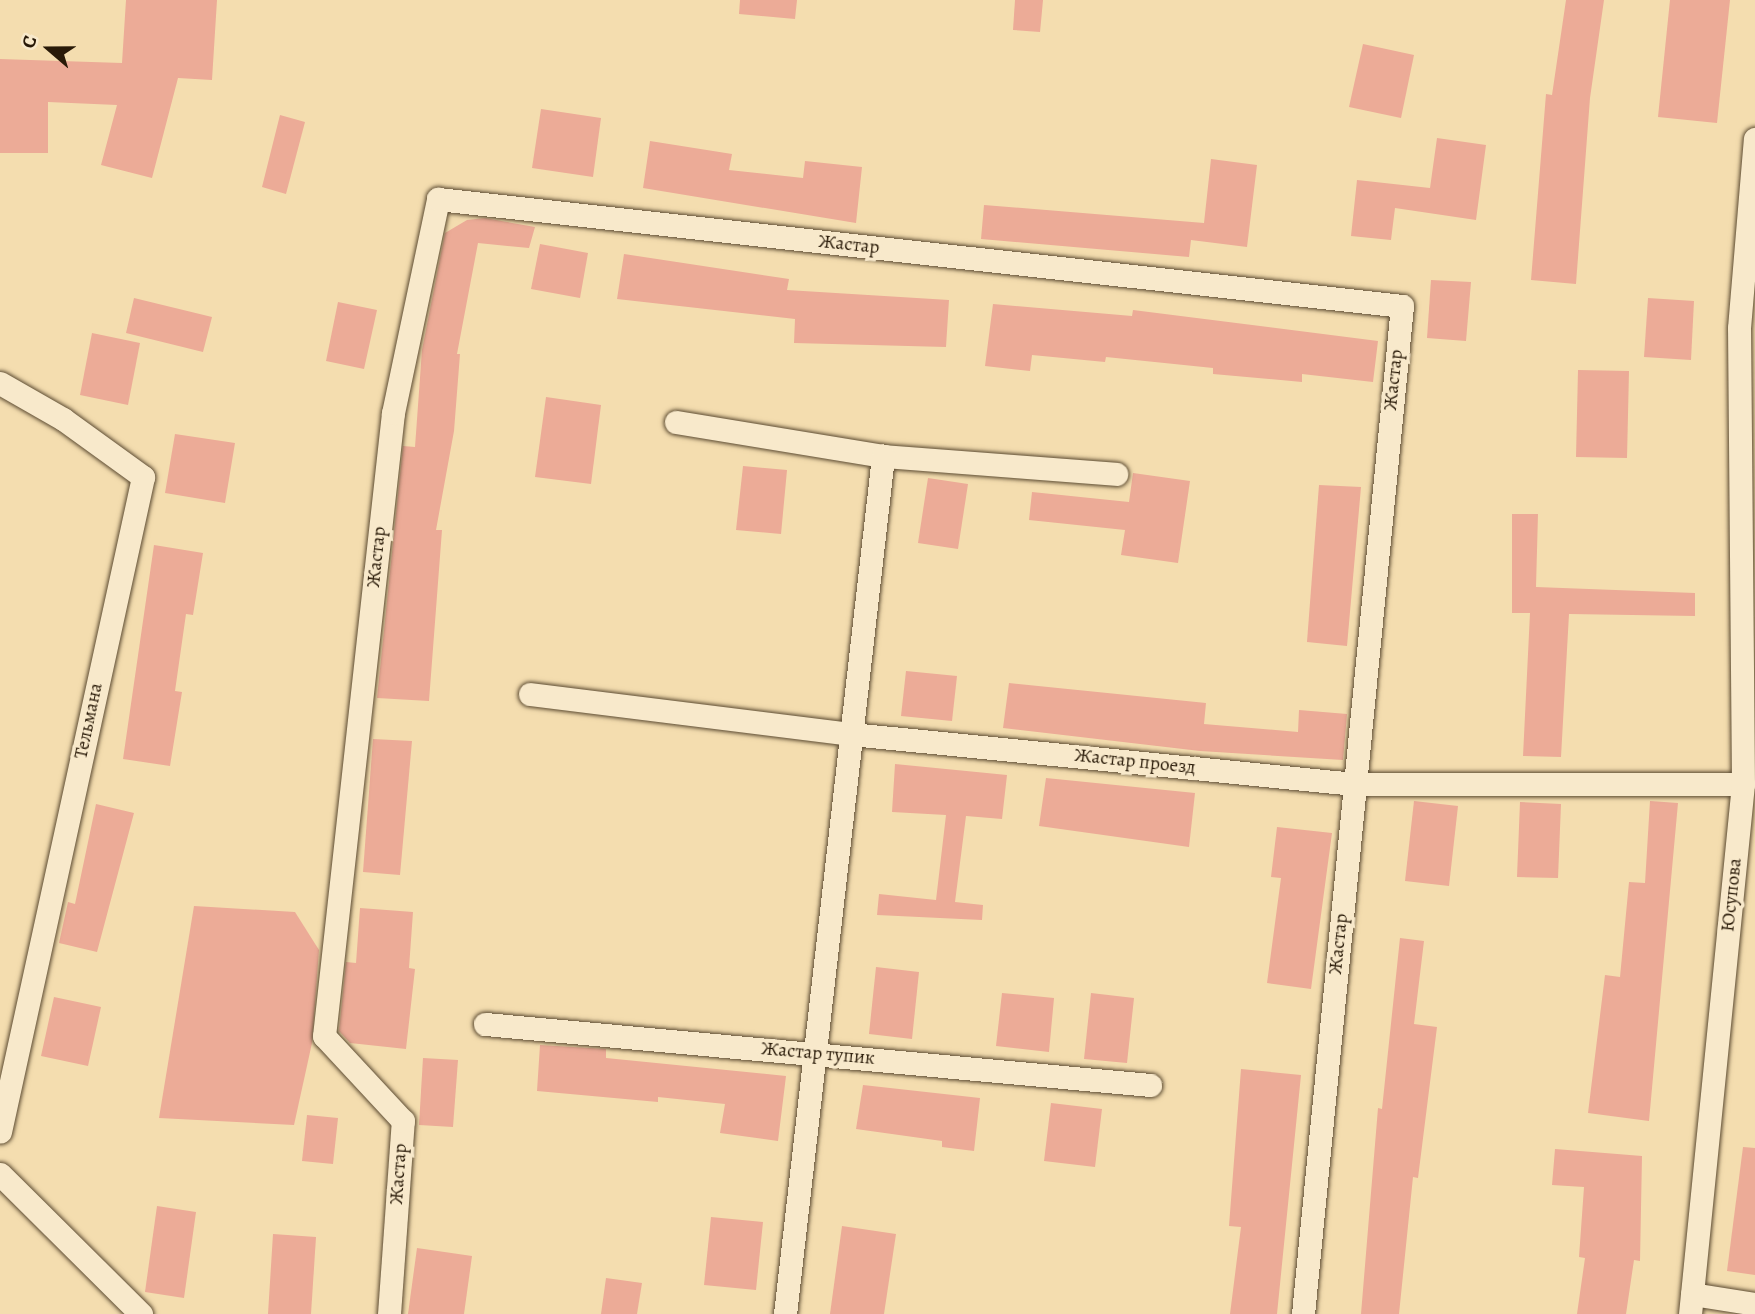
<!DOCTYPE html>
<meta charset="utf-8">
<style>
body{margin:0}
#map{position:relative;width:1755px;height:1314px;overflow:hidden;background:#f4ddaf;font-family:Alegreya,serif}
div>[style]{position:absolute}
.building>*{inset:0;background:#ecab97}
.roads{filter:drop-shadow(0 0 2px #5c4b32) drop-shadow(0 0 2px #5c4b32)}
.minor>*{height:23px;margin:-11.5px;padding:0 11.5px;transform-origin:11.5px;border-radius:11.5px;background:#f8e9cb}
span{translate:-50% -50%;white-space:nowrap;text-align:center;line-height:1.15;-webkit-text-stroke:7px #f8e9cb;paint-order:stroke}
.street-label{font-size:19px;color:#291a08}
.north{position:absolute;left:14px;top:14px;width:70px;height:70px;-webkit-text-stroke:5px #f8e9cb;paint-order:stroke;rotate:290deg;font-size:19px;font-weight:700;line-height:28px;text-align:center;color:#291a08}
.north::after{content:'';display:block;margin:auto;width:24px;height:32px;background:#291a08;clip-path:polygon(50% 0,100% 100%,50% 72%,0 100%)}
</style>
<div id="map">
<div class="building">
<div style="clip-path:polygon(126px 0,217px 0,212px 80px,178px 78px,152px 178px,101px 165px,117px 105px,48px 102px,48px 153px,0 153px,0 59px,122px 63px)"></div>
<div style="clip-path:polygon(740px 0,797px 0,795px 19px,739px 14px)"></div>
<div style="clip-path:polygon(1015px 0,1043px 0,1040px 32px,1013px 30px)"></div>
<div style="clip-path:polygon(1566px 0,1604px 0,1590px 98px,1576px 284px,1531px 280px,1546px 94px,1552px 95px)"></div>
<div style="clip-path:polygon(1670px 0,1730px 0,1717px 123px,1658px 117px)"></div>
<div style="clip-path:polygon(1363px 44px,1414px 55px,1401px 118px,1349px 107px)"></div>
<div style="clip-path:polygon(541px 109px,601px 118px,593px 177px,532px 168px)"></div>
<div style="clip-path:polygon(280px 115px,305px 122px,286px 194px,262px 187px)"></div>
<div style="clip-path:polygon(1437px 138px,1486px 145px,1476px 220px,1395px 208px,1391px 240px,1351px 236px,1357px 180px,1430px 188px)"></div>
<div style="clip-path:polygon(650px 141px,732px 154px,729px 170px,803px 178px,805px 161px,862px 167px,856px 223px,643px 188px)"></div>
<div style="clip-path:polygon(1211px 159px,1257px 165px,1247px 247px,1191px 240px,1189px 257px,981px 239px,984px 205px,1204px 223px)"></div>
<div style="clip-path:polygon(485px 218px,535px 227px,529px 248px,478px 243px,457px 354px,460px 354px,454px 431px,436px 530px,442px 530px,429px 701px,377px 698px,403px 446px,415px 447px,422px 350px,445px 233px,467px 220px)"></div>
<div style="clip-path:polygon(540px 244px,588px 253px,580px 298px,531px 289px)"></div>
<div style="clip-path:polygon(624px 254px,789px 279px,787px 290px,949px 300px,946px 347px,794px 343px,795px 319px,617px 299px)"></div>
<div style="clip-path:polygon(1431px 280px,1471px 282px,1466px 341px,1427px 338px)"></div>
<div style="clip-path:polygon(134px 298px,212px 317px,203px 352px,126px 333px)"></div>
<div style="clip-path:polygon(1648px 298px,1694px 301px,1691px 360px,1644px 357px)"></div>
<div style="clip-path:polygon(338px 302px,377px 310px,364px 369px,326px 361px)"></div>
<div style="clip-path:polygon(993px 304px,1132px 316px,1133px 310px,1378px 341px,1373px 382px,1302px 374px,1302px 382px,1213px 374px,1213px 368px,1106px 357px,1105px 362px,1032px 355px,1030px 371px,985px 366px)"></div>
<div style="clip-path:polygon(92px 333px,140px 343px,128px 405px,80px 395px)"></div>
<div style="clip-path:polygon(1578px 370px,1629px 371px,1627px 458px,1576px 457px)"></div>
<div style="clip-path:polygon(546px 397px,601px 405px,591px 484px,535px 477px)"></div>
<div style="clip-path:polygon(175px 434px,235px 443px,225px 503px,165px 493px)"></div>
<div style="clip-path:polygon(743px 466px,787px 470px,781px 534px,736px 530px)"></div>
<div style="clip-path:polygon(1133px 473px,1190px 481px,1178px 563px,1121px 555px,1125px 530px,1029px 520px,1032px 492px,1129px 502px)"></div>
<div style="clip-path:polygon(928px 478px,968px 484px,958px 549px,918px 543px)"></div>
<div style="clip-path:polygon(1319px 485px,1361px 487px,1347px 646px,1307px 642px)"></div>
<div style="clip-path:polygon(1512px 514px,1538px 514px,1536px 587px,1695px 593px,1695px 616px,1569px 614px,1561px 757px,1523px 756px,1530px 613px,1512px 613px)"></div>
<div style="clip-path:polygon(154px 545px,203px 553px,193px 615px,186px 614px,175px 691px,182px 692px,170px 766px,123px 759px)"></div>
<div style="clip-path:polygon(906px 671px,957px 676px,952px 721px,901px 716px)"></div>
<div style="clip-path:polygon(1009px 683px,1206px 703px,1204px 724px,1298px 732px,1299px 710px,1347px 714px,1343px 760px,1200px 751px,1003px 728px)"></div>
<div style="clip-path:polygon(373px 739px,412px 741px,400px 875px,363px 872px)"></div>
<div style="clip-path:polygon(895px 764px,1007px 775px,1002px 819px,966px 816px,955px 902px,983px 905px,982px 920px,877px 915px,879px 894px,936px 900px,946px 815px,892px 812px)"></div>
<div style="clip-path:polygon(1046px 778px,1195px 793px,1189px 847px,1039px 826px)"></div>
<div style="clip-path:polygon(1414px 801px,1458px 806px,1449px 886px,1405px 881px)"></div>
<div style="clip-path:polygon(1650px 801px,1678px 803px,1649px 1121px,1588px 1113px,1605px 975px,1620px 977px,1629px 882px,1645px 883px)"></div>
<div style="clip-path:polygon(1520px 802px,1561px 804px,1558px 878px,1517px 877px)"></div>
<div style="clip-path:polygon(96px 804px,134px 813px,97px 952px,59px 943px,68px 902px,75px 904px)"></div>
<div style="clip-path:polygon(1277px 827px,1332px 833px,1311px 989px,1267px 983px,1281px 878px,1271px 877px)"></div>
<div style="clip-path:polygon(194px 906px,295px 912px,319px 950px,312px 1043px,294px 1125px,159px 1118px)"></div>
<div style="clip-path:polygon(360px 908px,413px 912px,409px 968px,415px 969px,406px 1049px,350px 1043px,339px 1031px,346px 962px,356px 963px)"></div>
<div style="clip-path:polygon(1400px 938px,1424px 941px,1414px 1024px,1437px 1027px,1418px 1178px,1413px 1177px,1399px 1314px,1361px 1314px,1378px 1108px,1382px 1109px)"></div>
<div style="clip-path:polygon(876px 967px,919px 972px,912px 1039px,869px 1034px)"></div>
<div style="clip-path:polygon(1002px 993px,1054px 998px,1049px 1052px,996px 1046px)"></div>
<div style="clip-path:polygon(1091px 993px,1134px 998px,1127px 1063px,1084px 1059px)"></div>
<div style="clip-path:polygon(54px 997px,101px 1007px,88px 1066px,41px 1056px)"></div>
<div style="clip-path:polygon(540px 1045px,606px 1049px,606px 1058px,786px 1076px,778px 1141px,720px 1133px,725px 1104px,658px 1097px,658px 1102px,537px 1091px)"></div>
<div style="clip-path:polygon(423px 1058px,458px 1060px,453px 1127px,419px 1125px)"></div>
<div style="clip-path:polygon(1241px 1069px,1301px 1075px,1277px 1314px,1230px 1314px,1241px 1227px,1229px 1226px)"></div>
<div style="clip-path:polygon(863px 1085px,980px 1098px,974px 1151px,942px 1147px,942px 1141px,856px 1129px)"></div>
<div style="clip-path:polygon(1051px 1103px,1102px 1109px,1095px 1167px,1044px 1161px)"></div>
<div style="clip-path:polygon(307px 1115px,338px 1118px,333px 1164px,302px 1161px)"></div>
<div style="clip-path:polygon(1743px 1147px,1755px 1148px,1755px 1275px,1727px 1271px)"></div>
<div style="clip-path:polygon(1555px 1149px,1642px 1156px,1640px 1261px,1634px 1260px,1626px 1314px,1577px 1314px,1585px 1258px,1579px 1257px,1584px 1187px,1552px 1185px)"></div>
<div style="clip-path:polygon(157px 1206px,196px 1212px,184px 1298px,145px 1292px)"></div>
<div style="clip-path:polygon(711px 1217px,763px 1222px,756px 1290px,704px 1285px)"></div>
<div style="clip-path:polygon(842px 1226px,896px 1234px,884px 1314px,830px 1314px)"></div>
<div style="clip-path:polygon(273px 1234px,316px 1237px,311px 1314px,268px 1314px)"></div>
<div style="clip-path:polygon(417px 1248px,472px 1256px,464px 1314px,408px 1314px)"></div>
<div style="clip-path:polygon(606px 1278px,642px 1283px,637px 1314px,601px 1314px)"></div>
</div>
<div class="roads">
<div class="minor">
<div style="left:0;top:383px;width:73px;rotate:29.7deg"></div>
<div style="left:63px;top:419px;width:99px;rotate:35.9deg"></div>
<div style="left:143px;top:477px;width:670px;rotate:102.32deg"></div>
<div style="left:676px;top:422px;width:210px;rotate:9.3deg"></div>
<div style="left:883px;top:456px;width:234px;rotate:4.4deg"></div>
<div style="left:530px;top:694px;width:323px;rotate:7.1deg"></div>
<div style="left:851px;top:734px;width:506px;rotate:5.67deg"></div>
<div style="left:1355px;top:784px;width:388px"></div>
<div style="left:485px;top:1024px;width:668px;rotate:5.24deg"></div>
<div style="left:0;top:1174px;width:199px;rotate:44.8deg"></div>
<div style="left:1692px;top:1294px;width:64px;rotate:9deg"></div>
<div style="left:389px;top:1314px;width:194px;rotate:-85.9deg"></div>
<div style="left:403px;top:1121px;width:116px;rotate:-132.9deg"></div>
<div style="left:324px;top:1036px;width:627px;rotate:-83.68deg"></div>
<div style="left:393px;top:413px;width:219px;rotate:-78.1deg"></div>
<div style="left:438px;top:199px;width:970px;rotate:6.33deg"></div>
<div style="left:1402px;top:306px;width:1013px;rotate:95.61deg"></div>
<div style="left:785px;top:1314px;width:864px;rotate:-83.48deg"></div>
<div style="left:1690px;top:1314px;width:533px;rotate:-84.29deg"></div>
<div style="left:1743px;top:784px;width:456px;rotate:-90.5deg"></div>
<div style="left:1739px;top:328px;width:190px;rotate:-85.2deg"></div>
</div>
</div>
<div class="street-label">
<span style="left:849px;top:245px;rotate:6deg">Жастар</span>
<span style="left:1394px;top:380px;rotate:-84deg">Жастар</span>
<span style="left:377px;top:557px;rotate:-84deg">Жастар</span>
<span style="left:89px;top:721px;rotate:-78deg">Тельмана</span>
<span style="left:1135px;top:762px;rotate:6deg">Жастар проезд</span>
<span style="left:1732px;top:895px;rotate:-84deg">Юсупова</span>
<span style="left:1339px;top:944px;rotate:-84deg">Жастар</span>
<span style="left:818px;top:1054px;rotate:5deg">Жастар тупик</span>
<span style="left:399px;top:1174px;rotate:-86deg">Жастар</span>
</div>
<div class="north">С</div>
</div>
